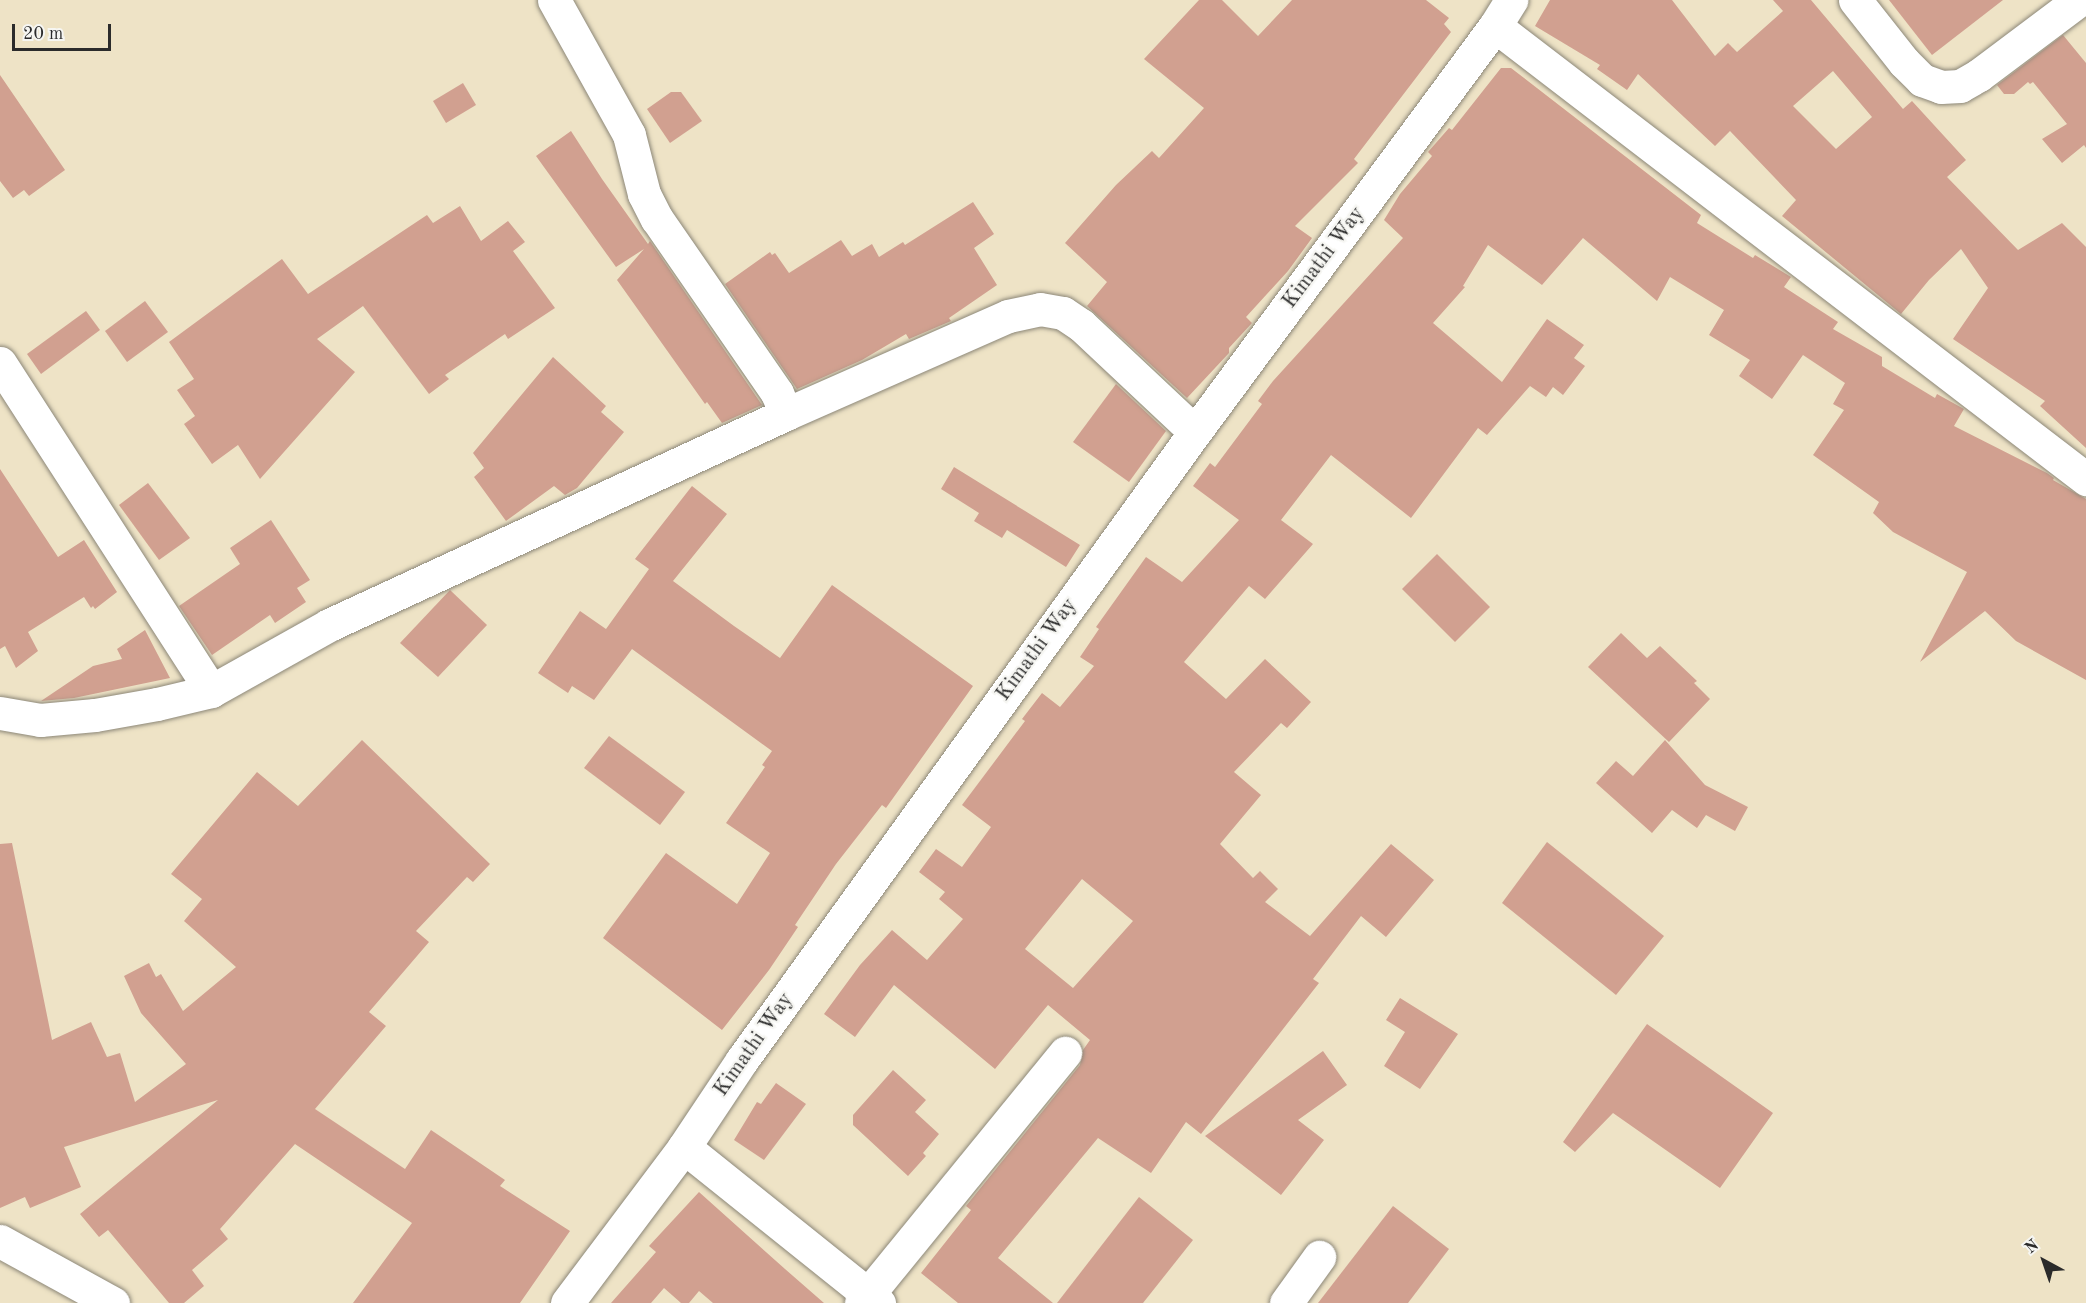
<!DOCTYPE html>
<style>
body{margin:0}
#map{position:relative;width:2086px;height:1303px;overflow:hidden;background:#eee3c6;font-family:"Old Standard TT",serif}
div>[style]{position:absolute}
.building>*{inset:0;background:#d1a090}
.roads{filter:drop-shadow(0 0 2px #8c8778) drop-shadow(0 0 2px #8c8778)}
.street>*{height:33px;margin:-16.5px;padding:0 16.5px;transform-origin:16.5px;border-radius:16.5px;background:#fff}
span{translate:-50% -50%;white-space:nowrap;text-align:center;line-height:1.15;-webkit-text-stroke:4.5px #f6f6f2;paint-order:stroke}
.street-label{font-size:21px;color:#2b2b2b}
.north{position:absolute;left:2014px;top:1231px;width:60px;height:60px;-webkit-text-stroke:4px #f6f6f2;paint-order:stroke;rotate:320deg;font-size:16px;font-weight:700;line-height:24px;text-align:center;color:#2b2b2b}
.north::after{content:'';display:block;margin:auto;width:21px;height:27px;background:#2b2b2b;clip-path:polygon(50% 0,100% 100%,50% 72%,0 100%)}
.scale{position:absolute;left:12px;top:24px;width:99px;height:27px;box-sizing:border-box;border:3px solid #2b2b2b;border-top:0;padding-left:8px;font-size:18px;line-height:21px;white-space:nowrap;color:#2b2b2b;-webkit-text-stroke:4px #f6f6f2;paint-order:stroke}
</style>
<div id="map">
<div class="building">
<div style="clip-path:polygon(1199px 0,1222px 0,1258px 36px,1292px 0,1426px 0,1449px 18px,1444px 24px,1451px 32px,1354px 159px,1358px 163px,1295px 226px,1312px 238px,1288px 271px,1246px 317px,1252px 323px,1229px 348px,1229px 353px,1187px 398px,1087px 306px,1107px 282px,1065px 243px,1116px 185px,1152px 151px,1159px 158px,1204px 108px,1144px 59px)"></div>
<div style="clip-path:polygon(evenodd,1550px 0,1672px 0,1715px 56px,1728px 43px,1737px 52px,1783px 11px,1773px 0,1811px 0,1903px 109px,1912px 101px,1966px 160px,1947px 177px,2018px 250px,2062px 223px,2086px 247px,2086px 448px,2040px 406px,2045px 401px,1953px 339px,1988px 288px,1961px 249px,1929px 280px,1901px 314px,1782px 216px,1796px 200px,1730px 131px,1715px 146px,1638px 74px,1627px 90px,1597px 69px,1600px 65px,1535px 26px,1550px 0,1833px 71px,1872px 117px,1836px 149px,1793px 106px,1833px 71px)"></div>
<div style="clip-path:polygon(1889px 0,2003px 0,1932px 55px)"></div>
<div style="clip-path:polygon(2063px 35px,2086px 63px,2086px 148px,2084px 145px,2062px 163px,2042px 139px,2067px 124px,2033px 82px,2030px 84px,2028px 82px,2014px 94px,2004px 94px,1997px 85px)"></div>
<div style="clip-path:polygon(evenodd,1501px 68px,1511px 68px,1701px 215px,1697px 223px,1753px 258px,1755px 255px,1791px 277px,1784px 287px,1838px 322px,1833px 329px,1882px 357px,1882px 366px,1935px 398px,1937px 394px,1964px 409px,1954px 426px,2047px 473px,2054px 478px,2053px 480px,2086px 499px,2086px 680px,2016px 641px,1985px 611px,1920px 662px,1967px 572px,1893px 532px,1873px 513px,1879px 502px,1813px 455px,1844px 410px,1833px 404px,1845px 383px,1803px 355px,1772px 399px,1739px 376px,1750px 360px,1709px 335px,1724px 310px,1670px 277px,1657px 301px,1583px 238px,1542px 285px,1488px 245px,1463px 286px,1465px 287px,1433px 323px,1502px 382px,1547px 319px,1584px 345px,1574px 358px,1585px 366px,1563px 395px,1553px 387px,1546px 397px,1530px 386px,1487px 435px,1478px 428px,1411px 518px,1331px 455px,1281px 520px,1313px 544px,1265px 599px,1249px 586px,1184px 662px,1226px 699px,1265px 659px,1311px 702px,1287px 728px,1281px 723px,1234px 772px,1261px 795px,1220px 844px,1253px 878px,1260px 871px,1278px 889px,1265px 902px,1310px 936px,1391px 844px,1434px 880px,1386px 937px,1361px 916px,1313px 979px,1319px 983px,1201px 1134px,1186px 1122px,1151px 1173px,1098px 1138px,998px 1258px,1053px 1303px,958px 1303px,921px 1273px,971px 1210px,966px 1206px,1080px 1065px,1083px 1050px,1090px 1040px,1048px 1005px,995px 1069px,894px 985px,855px 1037px,824px 1014px,860px 965px,892px 930px,927px 960px,963px 919px,939px 899px,945px 892px,919px 872px,936px 849px,962px 867px,991px 827px,962px 805px,1025px 721px,1022px 719px,1042px 693px,1060px 707px,1094px 666px,1080px 657px,1099px 629px,1096px 627px,1146px 557px,1182px 582px,1239px 520px,1193px 486px,1210px 463px,1215px 467px,1262px 404px,1258px 401px,1273px 381px,1403px 238px,1384px 220px,1400px 194px,1432px 156px,1428px 152px,1449px 128px,1452px 130px,1501px 68px,1082px 879px,1133px 921px,1073px 988px,1025px 949px,1082px 879px)"></div>
<div style="clip-path:polygon(0 75px,65px 170px,29px 196px,24px 190px,13px 198px,0 181px)"></div>
<div style="clip-path:polygon(463px 83px,476px 105px,446px 123px,433px 101px)"></div>
<div style="clip-path:polygon(671px 92px,681px 92px,702px 121px,670px 143px,647px 109px)"></div>
<div style="clip-path:polygon(571px 131px,602px 179px,648px 244px,650px 241px,762px 405px,722px 423px,707px 402px,705px 404px,617px 280px,644px 249px,616px 267px,536px 156px)"></div>
<div style="clip-path:polygon(973px 202px,994px 234px,974px 248px,997px 285px,949px 318px,951px 321px,909px 339px,906px 334px,862px 360px,797px 389px,725px 284px,770px 252px,772px 255px,775px 253px,789px 273px,841px 240px,852px 256px,872px 244px,879px 257px,903px 242px,905px 245px)"></div>
<div style="clip-path:polygon(460px 206px,481px 241px,508px 221px,525px 242px,513px 251px,555px 308px,508px 339px,505px 334px,445px 375px,449px 379px,429px 394px,363px 306px,317px 339px,355px 372px,260px 479px,238px 445px,212px 464px,184px 424px,195px 416px,177px 390px,194px 379px,169px 342px,282px 259px,308px 294px,427px 215px,433px 223px)"></div>
<div style="clip-path:polygon(145px 301px,168px 332px,127px 362px,105px 331px)"></div>
<div style="clip-path:polygon(86px 311px,100px 330px,41px 374px,27px 354px)"></div>
<div style="clip-path:polygon(553px 357px,606px 406px,601px 412px,624px 432px,577px 488px,565px 495px,554px 486px,506px 521px,474px 477px,484px 468px,473px 453px)"></div>
<div style="clip-path:polygon(1116px 384px,1166px 431px,1129px 482px,1073px 442px)"></div>
<div style="clip-path:polygon(954px 467px,1080px 545px,1066px 567px,1007px 530px,1002px 538px,974px 521px,979px 513px,941px 489px)"></div>
<div style="clip-path:polygon(0 469px,58px 557px,84px 540px,117px 592px,95px 609px,93px 606px,91px 608px,84px 597px,28px 632px,38px 651px,16px 668px,5px 646px,0 649px)"></div>
<div style="clip-path:polygon(148px 483px,190px 538px,159px 560px,119px 505px)"></div>
<div style="clip-path:polygon(692px 486px,727px 514px,673px 581px,734px 626px,780px 658px,832px 585px,973px 686px,886px 808px,882px 805px,836px 864px,795px 925px,798px 927px,769px 970px,722px 1030px,603px 938px,666px 853px,737px 904px,770px 853px,726px 823px,765px 767px,762px 765px,772px 751px,632px 649px,594px 700px,572px 686px,568px 693px,538px 673px,580px 611px,606px 629px,649px 569px,635px 559px)"></div>
<div style="clip-path:polygon(271px 520px,310px 580px,297px 588px,306px 602px,275px 623px,270px 615px,212px 655px,179px 606px,240px 564px,230px 548px)"></div>
<div style="clip-path:polygon(1437px 554px,1490px 607px,1455px 642px,1402px 589px)"></div>
<div style="clip-path:polygon(450px 590px,487px 625px,438px 677px,400px 643px)"></div>
<div style="clip-path:polygon(145px 630px,170px 678px,74px 698px,41px 701px,93px 666px,122px 659px,117px 649px)"></div>
<div style="clip-path:polygon(1621px 633px,1647px 658px,1660px 646px,1697px 681px,1694px 683px,1710px 699px,1669px 742px,1588px 667px)"></div>
<div style="clip-path:polygon(609px 736px,685px 792px,660px 825px,584px 768px)"></div>
<div style="clip-path:polygon(362px 740px,490px 864px,473px 882px,467px 877px,416px 931px,429px 942px,369px 1012px,386px 1026px,315px 1109px,405px 1169px,431px 1130px,505px 1180px,500px 1186px,570px 1231px,520px 1303px,353px 1303px,412px 1223px,295px 1144px,220px 1229px,228px 1239px,192px 1270px,204px 1286px,184px 1303px,169px 1303px,108px 1230px,99px 1237px,80px 1214px,218px 1100px,64px 1147px,81px 1187px,30px 1208px,25px 1197px,0 1208px,0 844px,12px 843px,52px 1040px,91px 1022px,107px 1057px,120px 1053px,135px 1102px,186px 1064px,141px 1013px,124px 976px,149px 963px,156px 977px,161px 974px,183px 1011px,236px 967px,184px 921px,202px 899px,171px 874px,257px 772px,298px 806px)"></div>
<div style="clip-path:polygon(1665px 740px,1705px 785px,1748px 807px,1735px 831px,1706px 815px,1697px 828px,1672px 810px,1652px 833px,1596px 783px,1616px 761px,1633px 776px)"></div>
<div style="clip-path:polygon(1547px 842px,1664px 936px,1616px 995px,1502px 903px)"></div>
<div style="clip-path:polygon(1400px 998px,1458px 1034px,1420px 1089px,1384px 1066px,1405px 1032px,1386px 1020px)"></div>
<div style="clip-path:polygon(1647px 1024px,1773px 1113px,1720px 1188px,1613px 1113px,1575px 1152px,1563px 1142px)"></div>
<div style="clip-path:polygon(1323px 1051px,1347px 1085px,1298px 1120px,1324px 1140px,1281px 1195px,1205px 1136px)"></div>
<div style="clip-path:polygon(893px 1070px,926px 1100px,915px 1112px,939px 1134px,923px 1153px,926px 1156px,908px 1176px,853px 1125px,853px 1115px)"></div>
<div style="clip-path:polygon(776px 1083px,806px 1104px,764px 1160px,734px 1140px,757px 1102px,761px 1104px)"></div>
<div style="clip-path:polygon(699px 1192px,785px 1269px,824px 1303px,713px 1303px,699px 1291px,689px 1303px,681px 1303px,664px 1288px,651px 1303px,611px 1303px,656px 1252px,649px 1246px)"></div>
<div style="clip-path:polygon(1139px 1197px,1193px 1240px,1143px 1303px,1057px 1303px)"></div>
<div style="clip-path:polygon(1393px 1206px,1449px 1249px,1408px 1303px,1318px 1303px)"></div>
</div>
<div class="roads">
<div class="street">
<div style="left:554px;top:0;width:154px;rotate:60.9deg"></div>
<div style="left:629px;top:135px;width:61px;rotate:75.7deg"></div>
<div style="left:644px;top:194px;width:28px;rotate:63deg"></div>
<div style="left:657px;top:219px;width:211px;rotate:55.4deg"></div>
<div style="left:777px;top:393px;width:23px;rotate:67deg"></div>
<div style="left:1855px;top:0;width:79px;rotate:51.7deg"></div>
<div style="left:1904px;top:62px;width:25px;rotate:45deg"></div>
<div style="left:1922px;top:80px;width:20px;rotate:20deg"></div>
<div style="left:1941px;top:87px;width:19px;rotate:-3deg"></div>
<div style="left:1960px;top:86px;width:22px;rotate:-30deg"></div>
<div style="left:1979px;top:75px;width:125px;rotate:-36.9deg"></div>
<div style="left:1495px;top:26px;width:745px;rotate:37.47deg"></div>
<div style="left:0;top:363px;width:390px;rotate:57.2deg"></div>
<div style="left:0;top:713px;width:41px;rotate:9.9deg"></div>
<div style="left:40px;top:720px;width:55px;rotate:-5.2deg"></div>
<div style="left:95px;top:715px;width:63px;rotate:-10.1deg"></div>
<div style="left:157px;top:704px;width:56px;rotate:-13.5deg"></div>
<div style="left:211px;top:691px;width:135px;rotate:-29.2deg"></div>
<div style="left:329px;top:625px;width:503px;rotate:-24.78deg"></div>
<div style="left:786px;top:414px;width:243px;rotate:-23.8deg"></div>
<div style="left:1008px;top:316px;width:33px;rotate:-12deg"></div>
<div style="left:1040px;top:309px;width:23px;rotate:10deg"></div>
<div style="left:1063px;top:313px;width:22px;rotate:34deg"></div>
<div style="left:1081px;top:325px;width:156px;rotate:43.2deg"></div>
<div style="left:684px;top:1147px;width:250px;rotate:38.7deg"></div>
<div style="left:0;top:1241px;width:129px;rotate:28.8deg"></div>
<div style="left:567px;top:1303px;width:195px;rotate:-53.1deg"></div>
<div style="left:684px;top:1147px;width:105px;rotate:-56.3deg"></div>
<div style="left:742px;top:1060px;width:774px;rotate:-54.2deg"></div>
<div style="left:1195px;top:432px;width:505px;rotate:-53.54deg"></div>
<div style="left:1495px;top:26px;width:31px;rotate:-58deg"></div>
<div style="left:861px;top:1303px;width:323px;rotate:-50.8deg"></div>
<div style="left:1286px;top:1303px;width:57px;rotate:-54.3deg"></div>
</div>
</div>
<div class="street-label">
<span style="left:1324px;top:258px;rotate:-53deg">Kimathi Way</span>
<span style="left:1037px;top:650px;rotate:-54deg">Kimathi Way</span>
<span style="left:754px;top:1045px;rotate:-55deg">Kimathi Way</span>
</div>
<div class="north">N</div>
<div class="scale">20 m</div>
</div>
